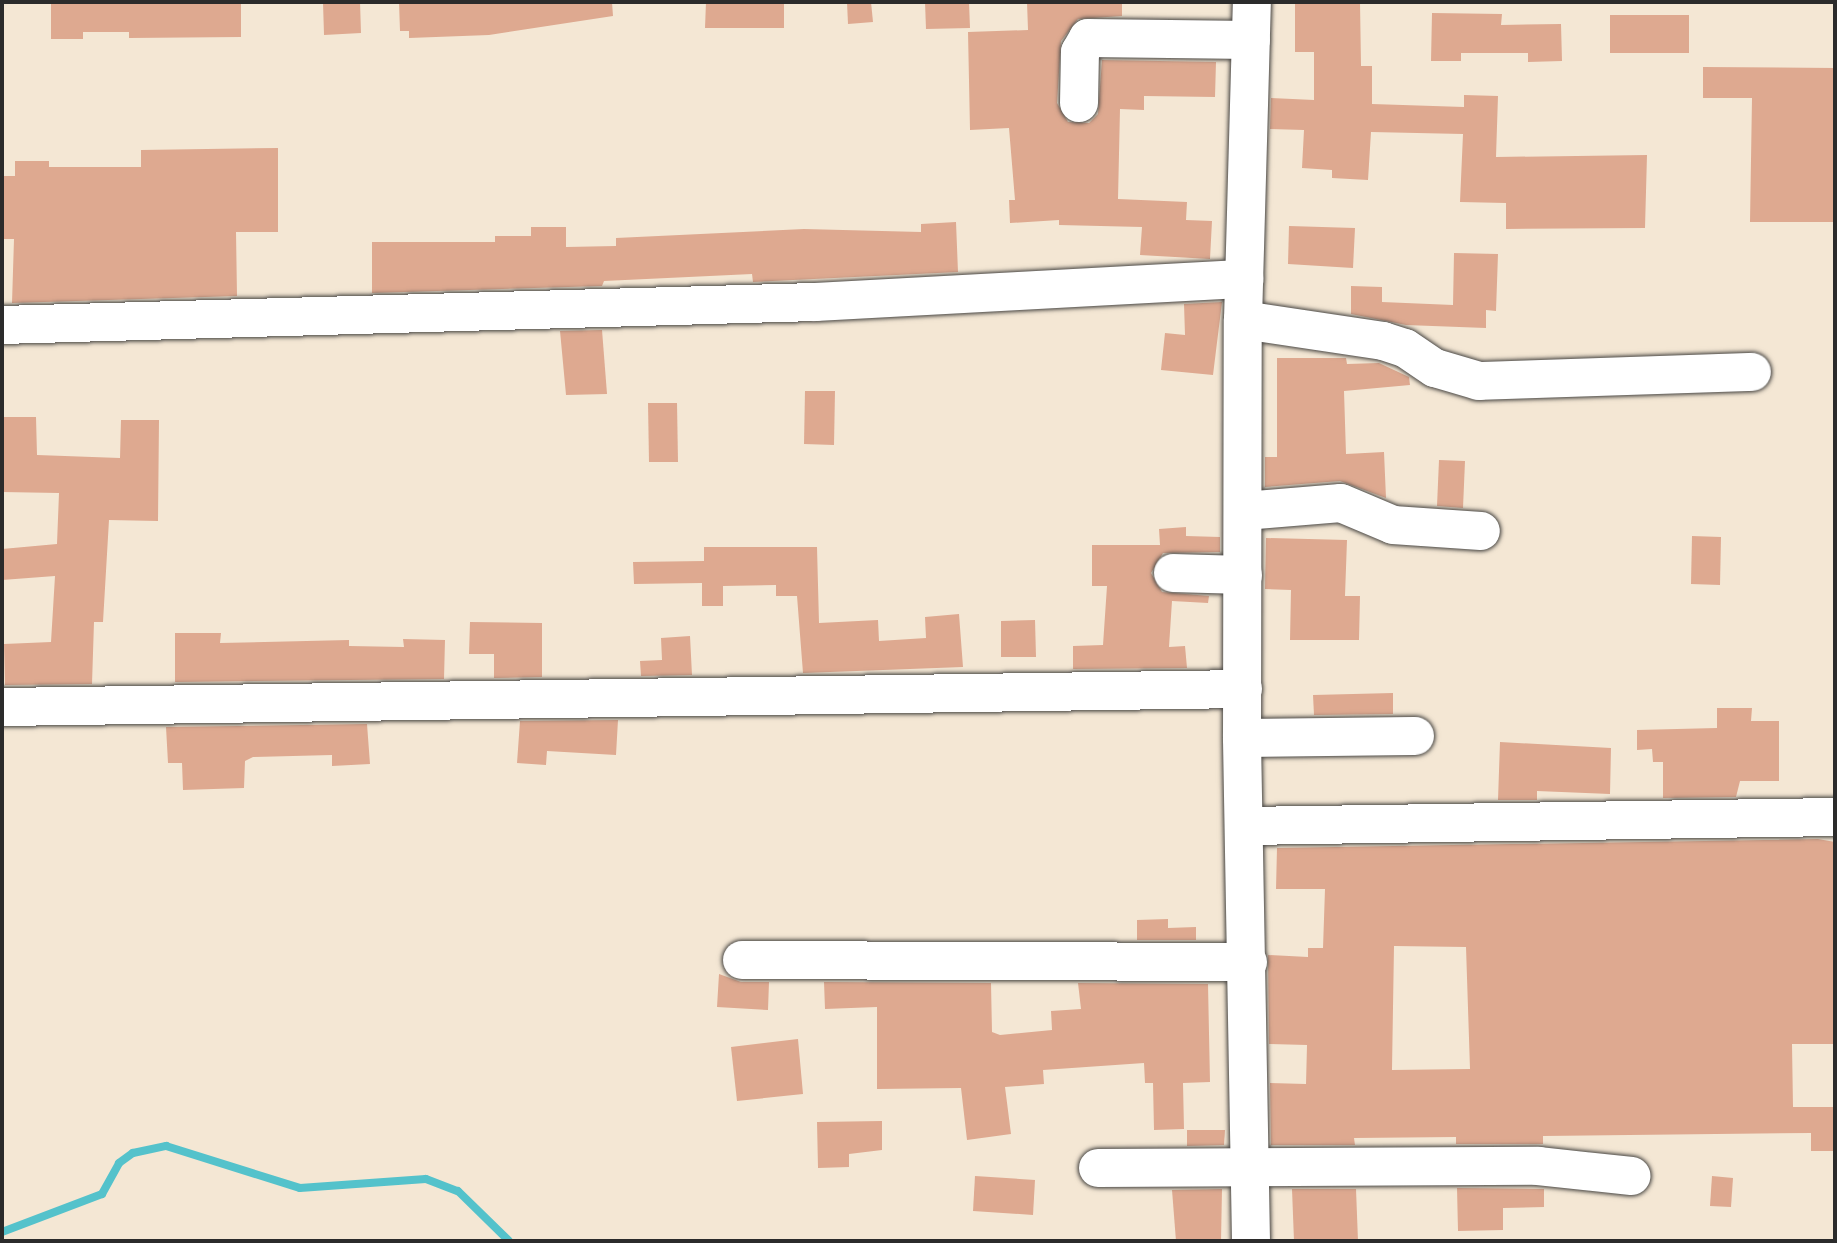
<!DOCTYPE html>
<style>
body{margin:0}
#map{position:relative;width:1837px;height:1243px;overflow:hidden;background:#f4e7d4;font-family:"IM FELL English",serif}
div>[style]{position:absolute}
.stream>*{height:8px;margin:-4px;padding:0 4px;transform-origin:4px;border-radius:4px;background:#54c2cb}
.building>*{inset:0;background:#dea990}
.roads{filter:drop-shadow(0 0 2px #494744) drop-shadow(0 0 2px #494744)}
.minor>*{height:38px;margin:-19px;padding:0 19px;transform-origin:19px;border-radius:19px;background:#fff}
span{translate:-50% -50%;white-space:nowrap;text-align:center;line-height:1.15;-webkit-text-stroke:7px #f6f6f2;paint-order:stroke}
.frame{position:absolute;inset:0;border:4px solid #2b2b2b;pointer-events:none}
</style>
<div id="map">
<div class="stream">
<div style="left:2px;top:1232px;width:107px;rotate:-20.8deg"></div>
<div style="left:102px;top:1194px;width:35px;rotate:-61deg"></div>
<div style="left:119px;top:1163px;width:17px;rotate:-36deg"></div>
<div style="left:133px;top:1153px;width:34px;rotate:-12deg"></div>
<div style="left:166px;top:1146px;width:140px;rotate:17.4deg"></div>
<div style="left:300px;top:1188px;width:126px;rotate:-4.1deg"></div>
<div style="left:426px;top:1179px;width:34px;rotate:21deg"></div>
<div style="left:458px;top:1191px;width:71px;rotate:44.4deg"></div>
</div>
<div class="building">
<div style="clip-path:polygon(51px 2px,241px 2px,241px 37px,129px 38px,129px 32px,83px 32px,83px 39px,51px 39px)"></div>
<div style="clip-path:polygon(323px 2px,360px 2px,361px 33px,324px 35px)"></div>
<div style="clip-path:polygon(399px 2px,612px 2px,613px 16px,489px 35px,409px 38px,409px 31px,400px 31px)"></div>
<div style="clip-path:polygon(706px 2px,784px 2px,784px 28px,705px 28px)"></div>
<div style="clip-path:polygon(847px 2px,871px 2px,873px 22px,848px 24px)"></div>
<div style="clip-path:polygon(925px 2px,969px 2px,970px 28px,926px 29px)"></div>
<div style="clip-path:polygon(1027px 2px,1122px 2px,1122px 16px,1078px 19px,1061px 41px,1057px 103px,1068px 122px,1089px 123px,1098px 114px,1102px 60px,1216px 62px,1215px 97px,1144px 96px,1144px 110px,1120px 109px,1118px 199px,1187px 202px,1186px 220px,1212px 221px,1210px 259px,1140px 255px,1142px 227px,1059px 225px,1059px 220px,1010px 223px,1009px 200px,1015px 200px,1009px 128px,970px 130px,968px 32px,1028px 30px)"></div>
<div style="clip-path:polygon(1295px 2px,1360px 2px,1361px 66px,1372px 66px,1372px 104px,1464px 107px,1464px 95px,1498px 96px,1496px 157px,1647px 155px,1645px 228px,1506px 229px,1506px 203px,1460px 202px,1463px 134px,1371px 132px,1368px 180px,1332px 178px,1332px 170px,1302px 168px,1304px 130px,1270px 129px,1271px 98px,1314px 100px,1314px 52px,1295px 52px)"></div>
<div style="clip-path:polygon(1432px 13px,1502px 14px,1501px 25px,1561px 24px,1562px 61px,1528px 62px,1528px 53px,1461px 53px,1461px 61px,1431px 61px)"></div>
<div style="clip-path:polygon(1610px 15px,1689px 15px,1689px 53px,1610px 53px)"></div>
<div style="clip-path:polygon(1703px 67px,1835px 68px,1835px 222px,1750px 222px,1752px 98px,1703px 98px)"></div>
<div style="clip-path:polygon(278px 148px,278px 232px,236px 232px,237px 296px,12px 303px,14px 239px,2px 239px,2px 176px,15px 176px,15px 161px,49px 161px,49px 167px,141px 167px,141px 150px)"></div>
<div style="clip-path:polygon(956px 222px,958px 272px,753px 282px,752px 274px,604px 281px,602px 286px,372px 293px,372px 242px,495px 242px,495px 236px,531px 236px,531px 227px,566px 227px,566px 247px,616px 246px,616px 238px,804px 229px,921px 232px,921px 224px)"></div>
<div style="clip-path:polygon(1289px 226px,1355px 228px,1353px 268px,1288px 264px)"></div>
<div style="clip-path:polygon(1454px 253px,1498px 254px,1496px 311px,1486px 310px,1486px 328px,1406px 325px,1351px 314px,1351px 286px,1382px 287px,1382px 302px,1453px 305px)"></div>
<div style="clip-path:polygon(1222px 302px,1213px 375px,1161px 370px,1165px 333px,1185px 335px,1184px 304px)"></div>
<div style="clip-path:polygon(602px 330px,607px 394px,566px 395px,560px 331px)"></div>
<div style="clip-path:polygon(1277px 358px,1346px 358px,1347px 364px,1379px 363px,1409px 377px,1410px 385px,1344px 391px,1346px 454px,1384px 452px,1386px 498px,1340px 481px,1265px 487px,1265px 457px,1277px 457px)"></div>
<div style="clip-path:polygon(805px 391px,835px 391px,834px 445px,804px 444px)"></div>
<div style="clip-path:polygon(648px 403px,677px 403px,678px 462px,649px 462px)"></div>
<div style="clip-path:polygon(2px 417px,36px 417px,37px 455px,120px 458px,121px 420px,159px 420px,158px 521px,109px 520px,103px 622px,94px 622px,92px 684px,5px 685px,4px 644px,51px 642px,55px 576px,2px 580px,2px 549px,57px 544px,59px 493px,2px 492px)"></div>
<div style="clip-path:polygon(1439px 460px,1465px 461px,1463px 508px,1437px 506px)"></div>
<div style="clip-path:polygon(1186px 527px,1186px 536px,1220px 537px,1220px 552px,1163px 553px,1151px 573px,1162px 592px,1209px 596px,1208px 603px,1172px 601px,1169px 647px,1185px 646px,1187px 668px,1073px 669px,1073px 646px,1103px 645px,1107px 586px,1092px 586px,1092px 545px,1160px 545px,1159px 529px)"></div>
<div style="clip-path:polygon(1692px 536px,1721px 537px,1720px 585px,1691px 584px)"></div>
<div style="clip-path:polygon(1266px 538px,1347px 540px,1345px 596px,1360px 596px,1359px 640px,1290px 640px,1291px 590px,1265px 589px)"></div>
<div style="clip-path:polygon(704px 547px,817px 547px,819px 623px,878px 620px,879px 641px,926px 638px,925px 617px,959px 614px,963px 667px,803px 673px,797px 596px,776px 596px,776px 585px,723px 586px,723px 606px,702px 606px,702px 583px,634px 584px,633px 562px,704px 561px)"></div>
<div style="clip-path:polygon(1035px 620px,1036px 657px,1001px 657px,1001px 621px)"></div>
<div style="clip-path:polygon(470px 622px,542px 623px,542px 677px,494px 678px,494px 654px,469px 654px)"></div>
<div style="clip-path:polygon(175px 633px,221px 633px,220px 643px,349px 640px,349px 646px,404px 647px,403px 639px,445px 640px,444px 679px,175px 682px)"></div>
<div style="clip-path:polygon(690px 636px,692px 675px,641px 676px,640px 661px,662px 660px,661px 638px)"></div>
<div style="clip-path:polygon(1393px 693px,1393px 714px,1314px 715px,1313px 695px)"></div>
<div style="clip-path:polygon(1717px 708px,1752px 708px,1751px 721px,1779px 721px,1779px 781px,1740px 781px,1736px 797px,1663px 798px,1663px 762px,1653px 762px,1652px 749px,1637px 750px,1637px 730px,1717px 728px)"></div>
<div style="clip-path:polygon(618px 720px,616px 755px,547px 751px,546px 765px,517px 763px,520px 721px)"></div>
<div style="clip-path:polygon(367px 724px,370px 764px,332px 766px,332px 755px,253px 757px,245px 761px,244px 788px,183px 790px,182px 763px,168px 763px,166px 727px)"></div>
<div style="clip-path:polygon(1500px 742px,1611px 748px,1610px 794px,1537px 791px,1537px 800px,1498px 800px)"></div>
<div style="clip-path:polygon(evenodd,1818px 839px,1835px 842px,1835px 1044px,1792px 1044px,1793px 1107px,1835px 1107px,1835px 1151px,1811px 1151px,1811px 1133px,1543px 1136px,1543px 1144px,1456px 1144px,1456px 1137px,1354px 1138px,1355px 1145px,1271px 1145px,1270px 1083px,1306px 1084px,1307px 1045px,1269px 1044px,1268px 955px,1308px 957px,1308px 948px,1323px 948px,1325px 889px,1276px 889px,1277px 848px,1818px 839px,1394px 946px,1466px 947px,1470px 1069px,1392px 1070px,1394px 946px)"></div>
<div style="clip-path:polygon(1168px 919px,1168px 928px,1196px 927px,1196px 940px,1137px 940px,1137px 920px)"></div>
<div style="clip-path:polygon(719px 974px,741px 982px,769px 982px,768px 1010px,717px 1007px)"></div>
<div style="clip-path:polygon(824px 982px,991px 983px,992px 1032px,1000px 1035px,1052px 1030px,1051px 1011px,1081px 1009px,1078px 983px,1208px 984px,1210px 1082px,1183px 1083px,1184px 1129px,1154px 1130px,1153px 1083px,1145px 1083px,1144px 1063px,1043px 1070px,1044px 1084px,1005px 1087px,1011px 1134px,967px 1140px,961px 1088px,877px 1089px,877px 1007px,825px 1009px)"></div>
<div style="clip-path:polygon(798px 1039px,803px 1094px,737px 1101px,731px 1047px)"></div>
<div style="clip-path:polygon(882px 1121px,882px 1150px,849px 1154px,849px 1167px,818px 1168px,817px 1122px)"></div>
<div style="clip-path:polygon(1187px 1130px,1225px 1130px,1224px 1145px,1187px 1146px)"></div>
<div style="clip-path:polygon(975px 1176px,1035px 1180px,1033px 1215px,973px 1211px)"></div>
<div style="clip-path:polygon(1712px 1176px,1733px 1178px,1731px 1207px,1710px 1206px)"></div>
<div style="clip-path:polygon(1457px 1188px,1544px 1189px,1544px 1207px,1503px 1208px,1503px 1230px,1458px 1231px)"></div>
<div style="clip-path:polygon(1222px 1189px,1221px 1241px,1176px 1241px,1172px 1190px)"></div>
<div style="clip-path:polygon(1292px 1189px,1356px 1189px,1358px 1241px,1294px 1241px)"></div>
</div>
<div class="roads">
<div class="minor">
<div style="left:1079px;top:103px;width:51px;rotate:-88.9deg"></div>
<div style="left:1080px;top:52px;width:16px;rotate:-60deg"></div>
<div style="left:1088px;top:38px;width:163px;rotate:0.7deg"></div>
<div style="left:1243px;top:320px;width:142px;rotate:8.5deg"></div>
<div style="left:1383px;top:341px;width:23px;rotate:18deg"></div>
<div style="left:1405px;top:348px;width:36px;rotate:34deg"></div>
<div style="left:1435px;top:368px;width:46px;rotate:16.5deg"></div>
<div style="left:1479px;top:381px;width:273px;rotate:-1.9deg"></div>
<div style="left:2px;top:325px;width:814px;rotate:-1.62deg"></div>
<div style="left:816px;top:302px;width:429px;rotate:-3.1deg"></div>
<div style="left:1244px;top:511px;width:97px;rotate:-4.7deg"></div>
<div style="left:1341px;top:503px;width:56px;rotate:22.9deg"></div>
<div style="left:1393px;top:525px;width:88px;rotate:3.9deg"></div>
<div style="left:1173px;top:573px;width:70px;rotate:1.6deg"></div>
<div style="left:2px;top:707px;width:1241px;rotate:-0.83deg"></div>
<div style="left:1242px;top:738px;width:173px;rotate:-0.7deg"></div>
<div style="left:1244px;top:826px;width:591px;rotate:-0.87deg"></div>
<div style="left:742px;top:960px;width:506px;rotate:0.23deg"></div>
<div style="left:1098px;top:1168px;width:440px;rotate:-0.3deg"></div>
<div style="left:1538px;top:1166px;width:94px;rotate:6.1deg"></div>
<div style="left:1251px;top:1241px;width:503px;rotate:-91.03deg"></div>
<div style="left:1242px;top:738px;width:418px;rotate:-89.9deg"></div>
<div style="left:1243px;top:320px;width:318px;rotate:-88.4deg"></div>
</div>
</div>
<div class="frame"></div>
</div>
